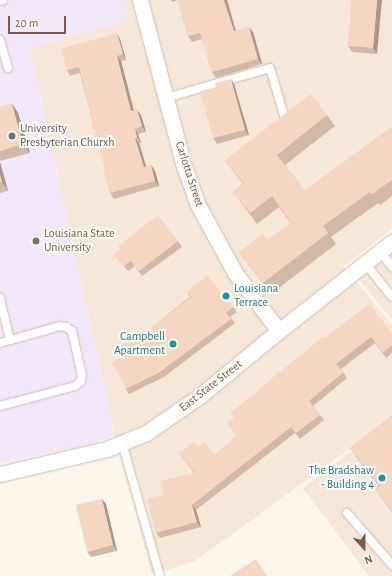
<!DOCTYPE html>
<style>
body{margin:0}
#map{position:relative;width:392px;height:576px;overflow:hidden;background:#fdf6eb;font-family:"Alegreya Sans",sans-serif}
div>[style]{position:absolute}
.residential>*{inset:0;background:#f6e8d9}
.education>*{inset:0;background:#f3e7fa}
.roads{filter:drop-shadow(0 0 1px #d2beaf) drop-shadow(0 0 1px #d2beaf)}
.lane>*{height:8px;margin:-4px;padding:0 4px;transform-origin:4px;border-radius:4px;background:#fff}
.street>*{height:15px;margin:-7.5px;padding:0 7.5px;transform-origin:7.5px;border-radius:7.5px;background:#fff}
.wall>*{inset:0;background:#d2b8a6}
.shaded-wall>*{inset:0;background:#ab9687}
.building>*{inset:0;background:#f4d6c1}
.dots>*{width:11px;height:11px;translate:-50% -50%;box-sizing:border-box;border:2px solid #fffaf2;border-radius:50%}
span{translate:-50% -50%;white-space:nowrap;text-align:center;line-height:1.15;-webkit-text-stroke:4px #fffaf2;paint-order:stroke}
.worship-label{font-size:12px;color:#5b616d}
.left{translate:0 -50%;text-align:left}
.street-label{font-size:12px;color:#7b5c4b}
.education-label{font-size:12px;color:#785e54}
.culture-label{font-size:12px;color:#0d838f}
.right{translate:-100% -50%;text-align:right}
.north{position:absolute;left:344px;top:528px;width:40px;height:40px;-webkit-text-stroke:3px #fffaf2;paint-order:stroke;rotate:159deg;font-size:11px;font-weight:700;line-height:16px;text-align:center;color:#7b5c4b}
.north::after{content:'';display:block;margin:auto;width:14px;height:18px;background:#7b5c4b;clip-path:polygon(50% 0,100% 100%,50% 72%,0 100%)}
.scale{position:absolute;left:8px;top:16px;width:58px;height:18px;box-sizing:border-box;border:2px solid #7b5c4b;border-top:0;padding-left:5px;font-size:12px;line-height:14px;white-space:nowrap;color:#7b5c4b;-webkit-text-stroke:3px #fffaf2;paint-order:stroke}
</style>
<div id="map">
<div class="residential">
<div style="clip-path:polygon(125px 0,392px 0,392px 229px,344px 266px,392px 325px,392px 418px,195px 561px,152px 575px,115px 435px,30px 48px,124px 22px,128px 15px)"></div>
<div style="clip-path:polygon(392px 233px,392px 320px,349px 267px)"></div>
<div style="clip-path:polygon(392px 421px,392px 576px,369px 576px,303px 488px)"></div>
</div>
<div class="education">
<div style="clip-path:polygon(0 0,125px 0,128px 15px,124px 22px,30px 48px,115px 435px,92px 444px,0 463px)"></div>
</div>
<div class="roads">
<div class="lane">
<div style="left:0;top:1px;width:3px;rotate:-18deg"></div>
<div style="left:0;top:40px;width:29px;rotate:74deg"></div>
<div style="left:166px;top:98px;width:108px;rotate:-16.1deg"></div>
<div style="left:270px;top:68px;width:53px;rotate:73.6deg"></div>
<div style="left:380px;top:251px;width:20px;rotate:53deg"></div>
<div style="left:365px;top:263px;width:43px;rotate:51.5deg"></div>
<div style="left:0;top:298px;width:43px;rotate:76.6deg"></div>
<div style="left:0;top:343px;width:62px;rotate:-15.8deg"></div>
<div style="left:60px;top:326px;width:6px;rotate:9deg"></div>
<div style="left:66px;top:327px;width:7px;rotate:34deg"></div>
<div style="left:72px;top:331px;width:46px;rotate:77.5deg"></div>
<div style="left:82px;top:376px;width:6px;rotate:108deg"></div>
<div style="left:80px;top:382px;width:6px;rotate:141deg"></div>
<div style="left:75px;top:386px;width:78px;rotate:165.1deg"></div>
<div style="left:122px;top:443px;width:138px;rotate:74.1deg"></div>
<div style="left:347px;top:513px;width:69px;rotate:49.1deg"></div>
</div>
<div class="street">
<div style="left:140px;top:0;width:172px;rotate:75.2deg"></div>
<div style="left:184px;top:166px;width:41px;rotate:70.3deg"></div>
<div style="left:198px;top:205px;width:77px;rotate:61.4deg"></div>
<div style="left:235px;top:273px;width:73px;rotate:52.8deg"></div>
<div style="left:0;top:474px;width:110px;rotate:-13.2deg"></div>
<div style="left:107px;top:449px;width:42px;rotate:-22.3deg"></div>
<div style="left:146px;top:433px;width:67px;rotate:-34.6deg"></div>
<div style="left:201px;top:395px;width:83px;rotate:-39.6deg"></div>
<div style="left:265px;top:342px;width:162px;rotate:-38.2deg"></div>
</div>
</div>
<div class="wall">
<div style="clip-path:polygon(171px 0,227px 0,236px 30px,253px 32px,262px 64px,216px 78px,212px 72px,202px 39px,192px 42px,188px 36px,178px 0,172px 2px)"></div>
<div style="clip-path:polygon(352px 0,377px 54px,352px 52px,348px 46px)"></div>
<div style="clip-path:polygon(120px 39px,126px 60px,121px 61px,134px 110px,141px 115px,146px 132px,138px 134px,141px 143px,139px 143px,146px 167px,151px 165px,155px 171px,159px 186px,114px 199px,110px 193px,105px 168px,80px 73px,70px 76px,67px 70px)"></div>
<div style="clip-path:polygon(234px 84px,249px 135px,217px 144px,213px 138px,216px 87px)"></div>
<div style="clip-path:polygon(12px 104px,18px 113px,30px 153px,0 161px,0 107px)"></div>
<div style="clip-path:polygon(327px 115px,335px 126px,285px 165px,305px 191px,392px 127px,392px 196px,380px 205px,378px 203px,331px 237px,336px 244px,271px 294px,239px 252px,268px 240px,291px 223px,279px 207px,257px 224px,233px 192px,243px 184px,233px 171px,225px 160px)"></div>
<div style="clip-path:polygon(0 162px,8px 191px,0 193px)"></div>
<div style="clip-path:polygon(178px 241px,182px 247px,142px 276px,135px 266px,128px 271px,114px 254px)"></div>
<div style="clip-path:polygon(187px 292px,233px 307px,237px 312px,230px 317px,235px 323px,164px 377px,129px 394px,126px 389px,142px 335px,190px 297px)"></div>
<div style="clip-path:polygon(392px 333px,392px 353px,386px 358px,375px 343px,341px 369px,347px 378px,313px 406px,324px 420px,300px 439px,295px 433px,196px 510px,201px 527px,160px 538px,156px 533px,164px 495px,194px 473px,179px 453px,198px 447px,215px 455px,237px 436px,234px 419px,261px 389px,324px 338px)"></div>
<div style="clip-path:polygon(392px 416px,392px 512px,375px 489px,379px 486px,358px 459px,350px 448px)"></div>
<div style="clip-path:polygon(102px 499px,106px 504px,117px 551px,91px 557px,87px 552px)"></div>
</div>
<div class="shaded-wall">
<div style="clip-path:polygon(224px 0,227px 0,237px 37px,234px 31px)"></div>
<div style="clip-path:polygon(377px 0,382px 0,377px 54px,373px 48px)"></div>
<div style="clip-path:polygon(249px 27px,253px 32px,262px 64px,258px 59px)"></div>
<div style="clip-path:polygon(117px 33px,120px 39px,126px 60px,123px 54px)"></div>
<div style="clip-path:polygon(117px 56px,121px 61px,135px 116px,131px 111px)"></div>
<div style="clip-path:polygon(231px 79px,234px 84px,249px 135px,245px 130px)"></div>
<div style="clip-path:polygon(12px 104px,18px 113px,30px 153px,23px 144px)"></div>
<div style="clip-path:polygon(137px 110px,141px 115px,146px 132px,142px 126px)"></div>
<div style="clip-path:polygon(135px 129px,138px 134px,141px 143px,137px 137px)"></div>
<div style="clip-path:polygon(135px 138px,139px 143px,148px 173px,144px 167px)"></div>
<div style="clip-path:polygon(0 162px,8px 191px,2px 182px,0 175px)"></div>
<div style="clip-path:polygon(151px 165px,155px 171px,159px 186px,155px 181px)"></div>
<div style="clip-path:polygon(102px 499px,106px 504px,117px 551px,113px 545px)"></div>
<div style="clip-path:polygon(192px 505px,196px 510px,201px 527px,197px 522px)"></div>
</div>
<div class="building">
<div style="clip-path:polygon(178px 0,224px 0,234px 31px,249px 27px,258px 59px,212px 72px,200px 33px,188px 36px)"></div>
<div style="clip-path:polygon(352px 0,377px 0,373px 48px,348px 46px)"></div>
<div style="clip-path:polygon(117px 33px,123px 54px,117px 56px,131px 111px,137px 110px,142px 126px,135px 129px,137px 137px,135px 138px,144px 167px,151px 165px,155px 181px,110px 193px,103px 168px,105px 168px,91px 123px,93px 122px,79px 67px,67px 70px,61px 49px)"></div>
<div style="clip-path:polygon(231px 79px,245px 130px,213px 138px,200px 91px,216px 87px,215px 83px)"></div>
<div style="clip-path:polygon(311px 94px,327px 115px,277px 155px,305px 191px,392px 127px,392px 180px,372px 194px,370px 192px,323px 226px,328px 233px,263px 283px,239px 252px,263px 234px,268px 240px,291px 222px,272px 196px,250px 213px,233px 192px,244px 184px,225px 160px)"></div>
<div style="clip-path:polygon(12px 104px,23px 144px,0 151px,0 107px)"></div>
<div style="clip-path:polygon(0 175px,2px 182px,0 183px)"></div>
<div style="clip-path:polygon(158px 215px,178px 241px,139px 271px,131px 261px,124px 266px,114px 254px,120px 249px,118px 246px)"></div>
<div style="clip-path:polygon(207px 275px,233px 307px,226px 313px,231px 319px,160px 372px,126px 389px,112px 362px,120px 358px,115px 348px,142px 335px,191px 297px,187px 292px)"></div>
<div style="clip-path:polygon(370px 304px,392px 333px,392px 345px,383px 353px,371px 337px,336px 364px,344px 372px,309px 401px,320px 415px,296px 433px,291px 427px,192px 505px,197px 522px,156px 533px,147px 499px,164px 495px,160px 481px,195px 473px,179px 453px,194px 442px,198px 447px,205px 442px,215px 455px,237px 436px,227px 423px,234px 418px,230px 413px,261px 389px,260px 388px,323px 337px,324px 338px)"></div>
<div style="clip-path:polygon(392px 416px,392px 511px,375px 489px,380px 486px,350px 448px)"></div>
<div style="clip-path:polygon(102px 499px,113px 545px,87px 552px,76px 505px)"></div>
<div style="clip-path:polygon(256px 559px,267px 576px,230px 576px)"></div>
</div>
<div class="dots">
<div style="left:12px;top:136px;background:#6b7280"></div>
<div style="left:36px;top:241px;background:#8d6e63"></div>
<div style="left:226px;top:296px;background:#0f9aa8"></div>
<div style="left:173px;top:344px;background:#0f9aa8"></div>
<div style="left:382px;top:478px;background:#0f9aa8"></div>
</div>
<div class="worship-label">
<span class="left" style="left:20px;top:136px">University<br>Presbyterian Churxh</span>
</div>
<div class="street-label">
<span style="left:189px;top:174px;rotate:72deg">Carlotta Street</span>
<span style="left:211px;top:386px;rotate:-38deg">East State Street</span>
</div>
<div class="education-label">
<span class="left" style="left:44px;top:241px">Louisiana State<br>University</span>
</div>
<div class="culture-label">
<span class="left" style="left:234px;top:296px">Louisiana<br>Terrace</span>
<span class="right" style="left:165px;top:344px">Campbell<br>Apartment</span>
<span class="right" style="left:374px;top:478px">The Bradshaw<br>- Building 4</span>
</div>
<div class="north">N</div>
<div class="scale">20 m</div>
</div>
